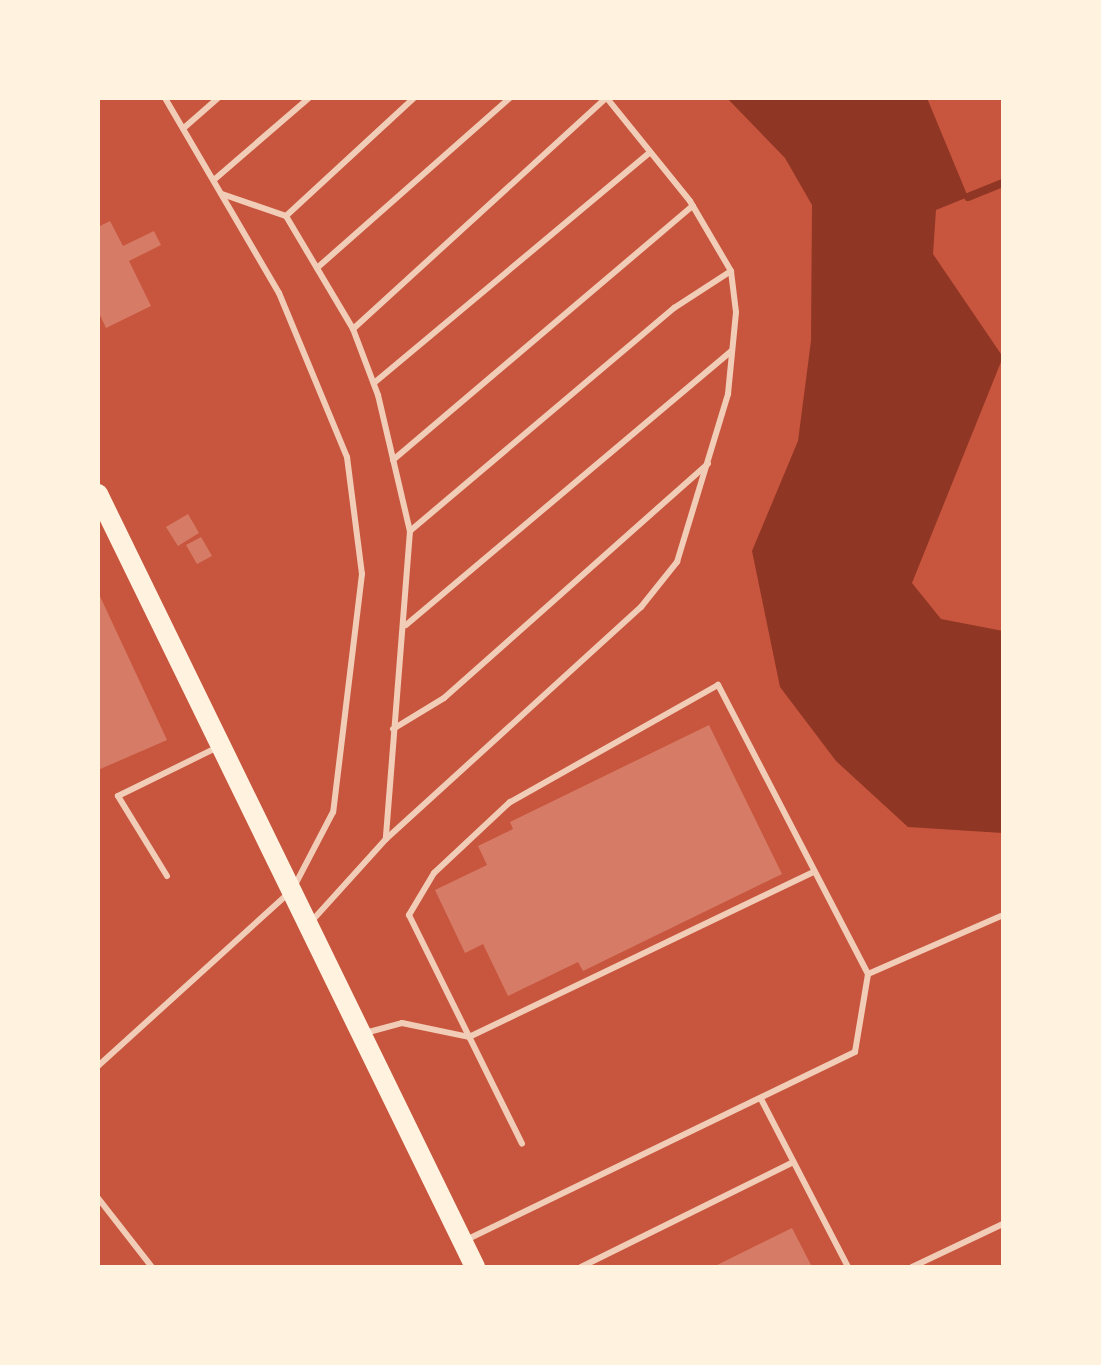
<!DOCTYPE html>
<style>
body{margin:0}
#map{position:relative;width:1101px;height:1365px;overflow:hidden;background:#c8553d;font-family:Signika,sans-serif}
div>[style]{position:absolute}
.water>*{inset:0;background:#8f3625}
.stream>*{height:8px;margin:-4px;padding:0 4px;transform-origin:4px;border-radius:4px;background:#8f3625}
.building>*{inset:0;background:#d67c66}
.service>*{height:6px;margin:-3px;padding:0 3px;transform-origin:3px;border-radius:3px;background:#f1ccb7}
.primary>*{height:20px;margin:-10px;padding:0 10px;transform-origin:10px;border-radius:10px;background:#fff3e0}
span{translate:-50% -50%;white-space:nowrap;text-align:center;line-height:1.15;-webkit-text-stroke:6px #fff3e0;paint-order:stroke}
.frame{position:absolute;inset:0;border:100px solid #fff3e0;pointer-events:none}
</style>
<div id="map">
<div class="water">
<div style="clip-path:polygon(727px 98px,927px 98px,968px 197px,936px 210px,933px 254px,1003px 357px,912px 583px,941px 619px,1003px 631px,1003px 833px,908px 827px,836px 761px,780px 687px,752px 551px,798px 441px,811px 341px,812px 205px,785px 158px)"></div>
</div>
<div class="stream">
<div style="left:968px;top:197px;width:38px;rotate:-22deg"></div>
</div>
<div class="building">
<div style="clip-path:polygon(110px 221px,123px 246px,154px 231px,161px 245px,129px 261px,151px 306px,106px 328px,98px 311px,98px 227px)"></div>
<div style="clip-path:polygon(188px 514px,199px 533px,178px 546px,166px 527px)"></div>
<div style="clip-path:polygon(201px 537px,212px 556px,197px 564px,186px 545px)"></div>
<div style="clip-path:polygon(98px 592px,167px 740px,98px 770px)"></div>
<div style="clip-path:polygon(709px 725px,782px 874px,583px 971px,578px 962px,508px 996px,483px 944px,465px 953px,435px 890px,487px 865px,478px 846px,513px 829px,510px 822px)"></div>
<div style="clip-path:polygon(792px 1228px,812px 1267px,713px 1267px)"></div>
</div>
<div class="service">
<div style="left:165px;top:98px;width:226px;rotate:59.7deg"></div>
<div style="left:279px;top:293px;width:178px;rotate:67.5deg"></div>
<div style="left:347px;top:457px;width:118px;rotate:82.7deg"></div>
<div style="left:362px;top:574px;width:240px;rotate:96.9deg"></div>
<div style="left:333px;top:812px;width:82px;rotate:117.5deg"></div>
<div style="left:185px;top:127px;width:44px;rotate:-41.3deg"></div>
<div style="left:215px;top:179px;width:124px;rotate:-40.8deg"></div>
<div style="left:222px;top:194px;width:68px;rotate:19deg"></div>
<div style="left:286px;top:216px;width:131px;rotate:59.3deg"></div>
<div style="left:353px;top:329px;width:71px;rotate:69.3deg"></div>
<div style="left:378px;top:395px;width:140px;rotate:76.8deg"></div>
<div style="left:410px;top:531px;width:309px;rotate:94.5deg"></div>
<div style="left:286px;top:216px;width:174px;rotate:-42.7deg"></div>
<div style="left:317px;top:268px;width:257px;rotate:-41.4deg"></div>
<div style="left:353px;top:329px;width:343px;rotate:-42.4deg"></div>
<div style="left:374px;top:383px;width:360px;rotate:-39.9deg"></div>
<div style="left:393px;top:460px;width:393px;rotate:-40.3deg"></div>
<div style="left:410px;top:531px;width:346px;rotate:-40.2deg"></div>
<div style="left:674px;top:308px;width:68px;rotate:-33deg"></div>
<div style="left:406px;top:625px;width:426px;rotate:-40.1deg"></div>
<div style="left:393px;top:729px;width:60px;rotate:-31.3deg"></div>
<div style="left:444px;top:698px;width:353px;rotate:-41.6deg"></div>
<div style="left:167px;top:876px;width:94px;rotate:-121.5deg"></div>
<div style="left:118px;top:796px;width:111px;rotate:-26.1deg"></div>
<div style="left:310px;top:923px;width:113px;rotate:-47.9deg"></div>
<div style="left:386px;top:839px;width:345px;rotate:-42.3deg"></div>
<div style="left:641px;top:607px;width:58px;rotate:-51.3deg"></div>
<div style="left:677px;top:562px;width:176px;rotate:-73.1deg"></div>
<div style="left:728px;top:394px;width:82px;rotate:-84.4deg"></div>
<div style="left:736px;top:312px;width:41px;rotate:-97deg"></div>
<div style="left:731px;top:271px;width:81px;rotate:-120.4deg"></div>
<div style="left:690px;top:201px;width:132px;rotate:-128.9deg"></div>
<div style="left:868px;top:974px;width:147px;rotate:-23.6deg"></div>
<div style="left:365px;top:1033px;width:38px;rotate:-15deg"></div>
<div style="left:402px;top:1023px;width:68px;rotate:11.8deg"></div>
<div style="left:469px;top:1037px;width:382px;rotate:-25.6deg"></div>
<div style="left:98px;top:1066px;width:256px;rotate:-42.2deg"></div>
<div style="left:761px;top:1099px;width:189px;rotate:62.6deg"></div>
<div style="left:98px;top:1198px;width:88px;rotate:52deg"></div>
<div style="left:466px;top:1240px;width:432px;rotate:-25.8deg"></div>
<div style="left:855px;top:1052px;width:79px;rotate:-80.5deg"></div>
<div style="left:868px;top:974px;width:326px;rotate:-117.4deg"></div>
<div style="left:718px;top:685px;width:239px;rotate:150.6deg"></div>
<div style="left:510px;top:802px;width:104px;rotate:136.9deg"></div>
<div style="left:434px;top:873px;width:49px;rotate:120.8deg"></div>
<div style="left:409px;top:915px;width:255px;rotate:63.7deg"></div>
<div style="left:581px;top:1267px;width:237px;rotate:-26.3deg"></div>
<div style="left:912px;top:1267px;width:101px;rotate:-25.3deg"></div>
</div>
<div class="primary">
<div style="left:98px;top:494px;width:860px;rotate:64deg"></div>
</div>
<div class="frame"></div>
</div>
